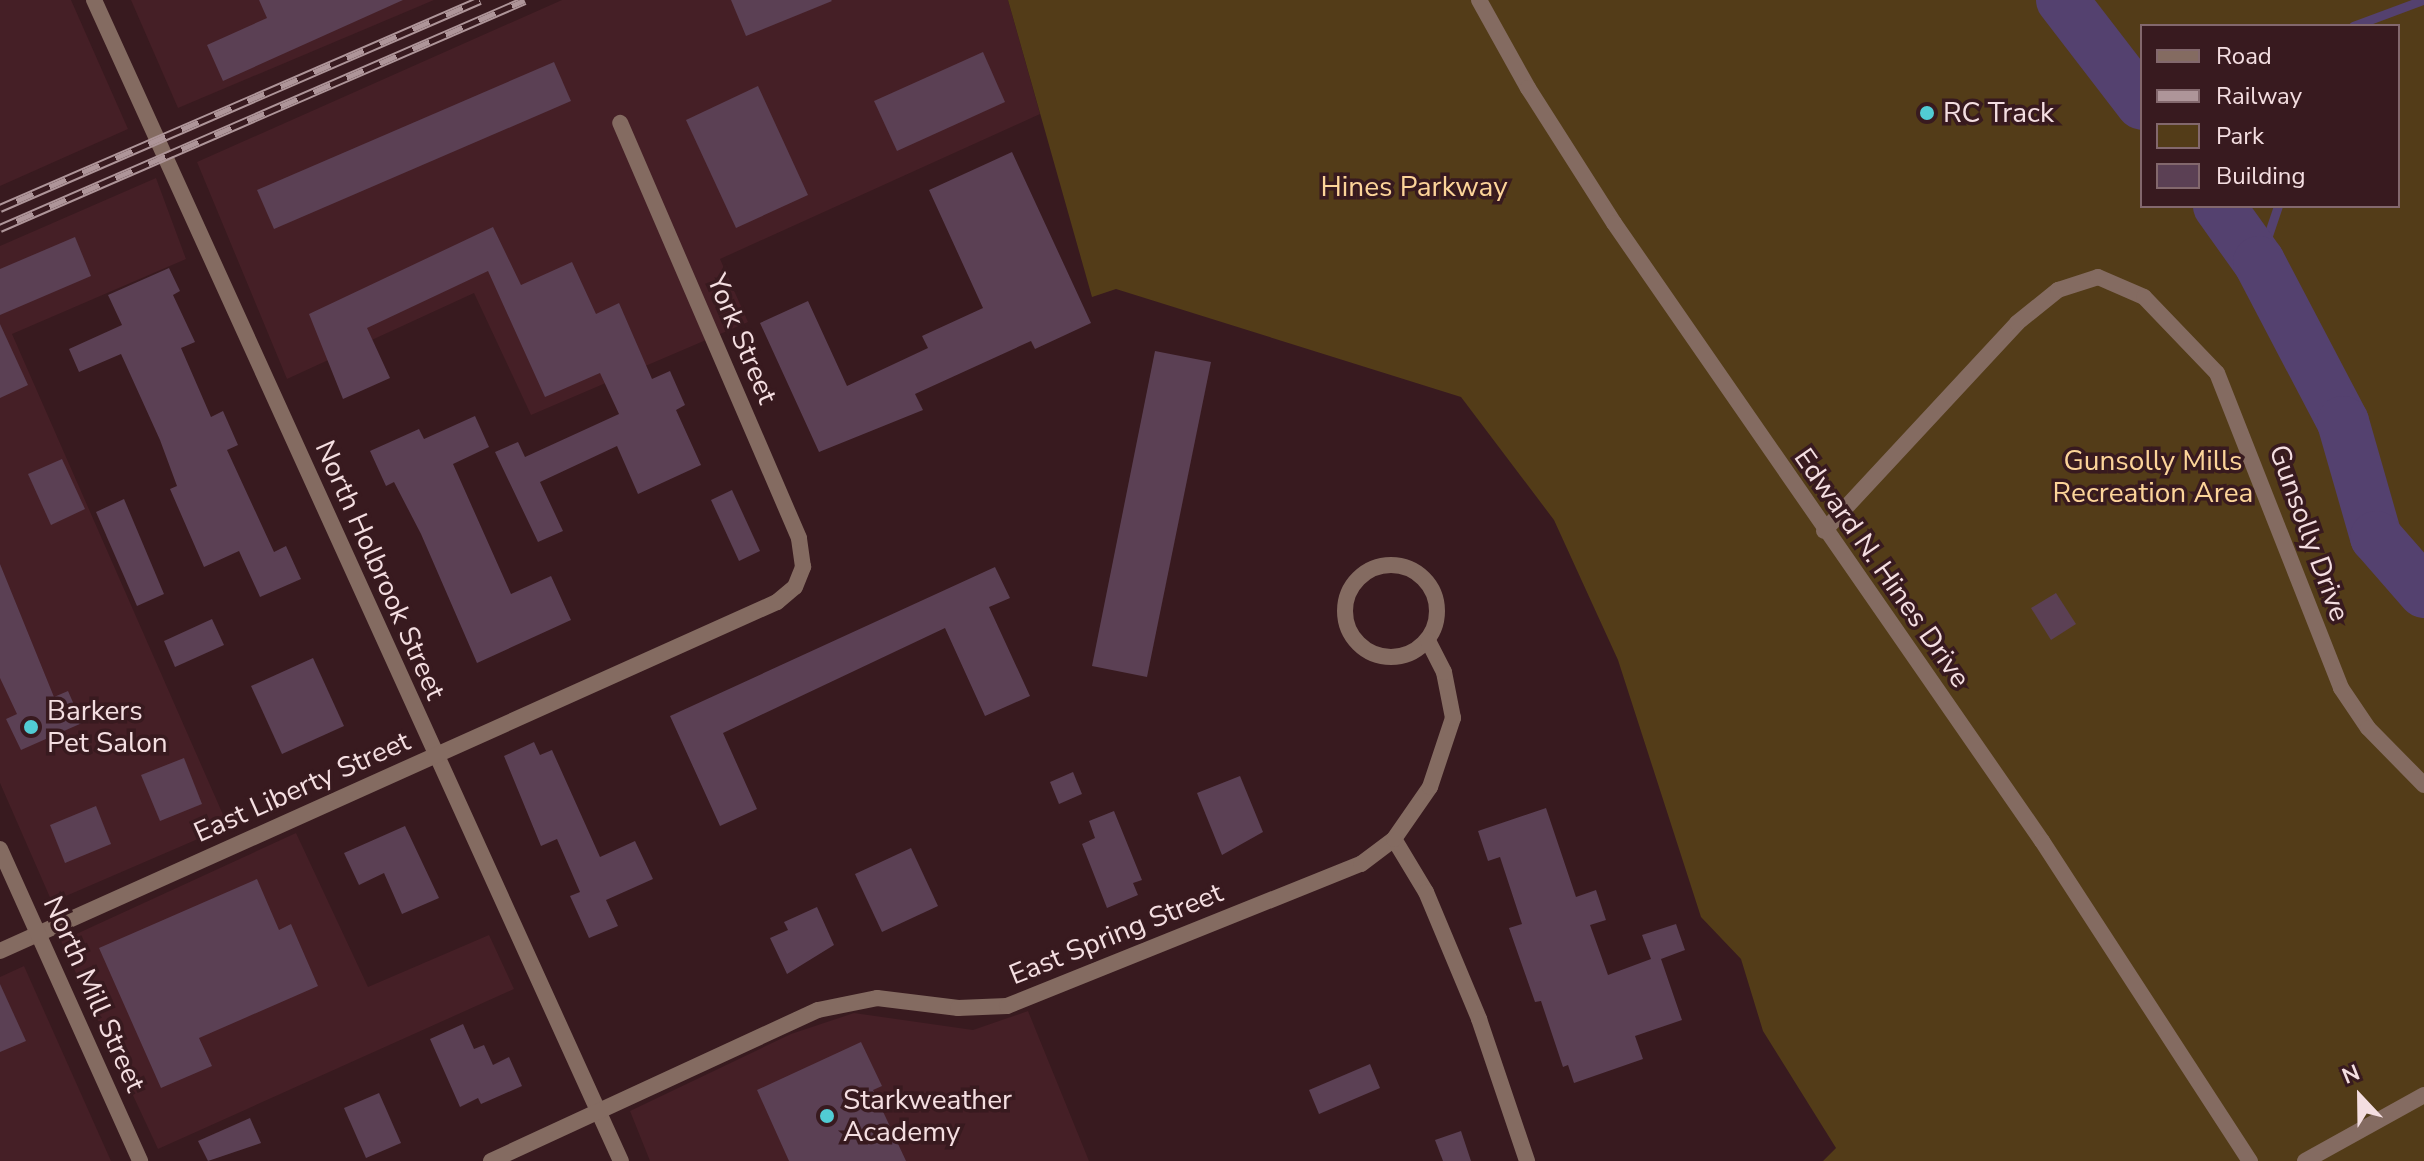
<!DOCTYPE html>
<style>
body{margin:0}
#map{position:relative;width:2424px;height:1161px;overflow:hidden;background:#381a1f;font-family:"Nunito Sans",sans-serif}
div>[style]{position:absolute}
.built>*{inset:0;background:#451f26}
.green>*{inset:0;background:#533c18}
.stream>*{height:9px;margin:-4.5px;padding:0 4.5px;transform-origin:4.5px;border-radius:4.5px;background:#54416f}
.river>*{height:52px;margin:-26px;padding:0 26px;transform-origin:26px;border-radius:26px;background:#54416f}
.building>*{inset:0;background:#5b4054}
.minor>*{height:16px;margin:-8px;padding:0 8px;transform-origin:8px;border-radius:8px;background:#846b61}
.minor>.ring{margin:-8px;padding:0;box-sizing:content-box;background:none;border:16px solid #846b61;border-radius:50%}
.tertiary>*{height:16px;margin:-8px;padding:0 8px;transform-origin:8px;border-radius:8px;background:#846b61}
.rail>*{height:9px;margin-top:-4.5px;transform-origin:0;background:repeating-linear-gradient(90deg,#381a1f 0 18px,#ae9599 0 36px);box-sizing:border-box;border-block:2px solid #ae9599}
.dots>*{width:22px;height:22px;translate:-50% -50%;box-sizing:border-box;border:4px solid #381a1f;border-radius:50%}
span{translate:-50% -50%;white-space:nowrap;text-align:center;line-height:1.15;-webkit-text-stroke:7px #381a1f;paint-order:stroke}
.poi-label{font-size:28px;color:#f4dee1}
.left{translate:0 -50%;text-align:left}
.park-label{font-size:28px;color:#fcd499}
.street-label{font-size:28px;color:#f4dee1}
.legend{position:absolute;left:2140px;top:24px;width:260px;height:184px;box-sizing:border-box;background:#381a1f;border:2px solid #83686d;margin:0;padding:10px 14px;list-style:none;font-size:24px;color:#f4dee1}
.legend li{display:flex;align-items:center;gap:16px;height:40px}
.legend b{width:40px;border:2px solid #83686d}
.north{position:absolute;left:2320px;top:1057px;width:80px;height:80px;-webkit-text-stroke:6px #381a1f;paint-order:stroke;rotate:338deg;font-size:22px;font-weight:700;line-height:32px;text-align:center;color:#f4dee1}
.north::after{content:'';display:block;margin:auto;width:28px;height:36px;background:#f4dee1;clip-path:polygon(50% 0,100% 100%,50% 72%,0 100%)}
</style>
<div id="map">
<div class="built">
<div style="clip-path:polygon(0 0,71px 0,128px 129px,0 186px)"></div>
<div style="clip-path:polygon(131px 0,434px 0,178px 108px)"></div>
<div style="clip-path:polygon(562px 0,1008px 0,1040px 114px,720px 259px,748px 322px,531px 415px,474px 293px,287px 379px,197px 162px)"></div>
<div style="clip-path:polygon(156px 178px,186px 259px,12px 334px,228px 826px,52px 902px,0 783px,0 246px)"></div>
<div style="clip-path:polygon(296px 833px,368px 987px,489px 935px,514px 989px,158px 1149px,61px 941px)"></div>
<div style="clip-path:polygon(24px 966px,111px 1161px,0 1161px,0 977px)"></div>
<div style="clip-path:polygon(1028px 1011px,1089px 1161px,650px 1161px,630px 1111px,791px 1034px,854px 1013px,973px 1030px)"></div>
</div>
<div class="green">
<div style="clip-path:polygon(evenodd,1008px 0,2424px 0,2424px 1161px,1823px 1161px,1836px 1148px,1763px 1031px,1741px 959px,1701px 917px,1618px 660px,1554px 520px,1461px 397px,1116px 289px,1092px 297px,1008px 0,2142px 26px,2398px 26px,2398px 206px,2142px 206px,2142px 26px)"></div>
</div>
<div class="stream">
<div style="left:2353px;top:26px;width:75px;rotate:-20.4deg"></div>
<div style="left:2259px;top:262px;width:59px;rotate:-71.3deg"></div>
</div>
<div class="river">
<div style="left:2062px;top:0;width:131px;rotate:52.4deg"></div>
<div style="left:2219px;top:206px;width:69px;rotate:54.5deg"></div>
<div style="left:2259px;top:262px;width:181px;rotate:62.3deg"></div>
<div style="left:2343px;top:422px;width:120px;rotate:74deg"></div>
<div style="left:2376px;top:537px;width:73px;rotate:48.9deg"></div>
</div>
<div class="building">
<div style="clip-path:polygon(259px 0,403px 0,223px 81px,207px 45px,267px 18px)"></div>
<div style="clip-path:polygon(731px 0,831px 0,832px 1px,746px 36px)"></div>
<div style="clip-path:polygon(983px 52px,1005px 102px,897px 151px,874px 101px)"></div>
<div style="clip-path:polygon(554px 62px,571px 101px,274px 229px,257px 190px)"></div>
<div style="clip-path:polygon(758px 86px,808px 195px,736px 228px,686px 120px)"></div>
<div style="clip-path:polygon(1012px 152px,1091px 323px,1035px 349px,1031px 341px,915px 394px,923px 410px,819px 452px,760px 323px,808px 301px,847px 386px,928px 348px,922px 336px,983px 308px,929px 190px)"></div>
<div style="clip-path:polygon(493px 227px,521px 285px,572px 262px,596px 314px,619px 303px,652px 379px,670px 371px,685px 405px,676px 410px,701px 465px,638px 494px,617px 446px,540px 482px,563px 531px,538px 542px,495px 452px,518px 442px,525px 457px,619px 414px,600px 373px,545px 397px,488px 271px,367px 328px,390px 378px,343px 399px,309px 314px)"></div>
<div style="clip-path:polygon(75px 237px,91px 276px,0 315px,0 269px)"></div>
<div style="clip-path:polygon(169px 268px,180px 291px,173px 295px,195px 342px,181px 348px,211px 417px,223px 411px,238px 445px,227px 450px,274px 552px,286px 546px,301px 579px,260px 597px,239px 551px,204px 567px,170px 489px,177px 486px,160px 440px,121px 354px,79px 372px,69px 349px,122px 325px,108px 295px)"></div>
<div style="clip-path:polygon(0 324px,28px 385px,0 398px)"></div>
<div style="clip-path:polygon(1155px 351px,1211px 362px,1147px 677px,1092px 666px)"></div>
<div style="clip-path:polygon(475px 416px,489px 447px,453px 464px,511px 594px,551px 576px,571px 620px,477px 663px,421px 534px,394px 482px,386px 486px,370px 451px,419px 429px,424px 439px)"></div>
<div style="clip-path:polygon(62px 459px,85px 509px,51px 525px,28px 474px)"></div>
<div style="clip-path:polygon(732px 490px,760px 551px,739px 561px,711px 500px)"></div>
<div style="clip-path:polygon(124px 499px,164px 594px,137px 606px,96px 512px)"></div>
<div style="clip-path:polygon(0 564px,54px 697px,68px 691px,82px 723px,21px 750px,6px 719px,17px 714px,0 678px)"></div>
<div style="clip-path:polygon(995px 567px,1010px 598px,989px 607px,1030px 696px,985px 716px,945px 628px,723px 733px,757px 809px,720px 826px,670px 716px)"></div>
<div style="clip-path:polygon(2056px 593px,2076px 624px,2051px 640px,2031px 608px)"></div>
<div style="clip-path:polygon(212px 619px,224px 645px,175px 667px,164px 641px)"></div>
<div style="clip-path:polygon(313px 658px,344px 726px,282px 754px,251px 686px)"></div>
<div style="clip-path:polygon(534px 742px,540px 755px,552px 750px,600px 857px,635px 841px,653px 879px,606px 900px,618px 926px,589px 938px,570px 896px,580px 892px,557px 839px,541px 846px,504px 756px)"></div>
<div style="clip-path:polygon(184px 758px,202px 804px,160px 821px,141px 775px)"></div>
<div style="clip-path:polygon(1073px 772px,1082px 794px,1059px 804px,1050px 782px)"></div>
<div style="clip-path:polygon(1240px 776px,1263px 832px,1222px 855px,1197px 793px)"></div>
<div style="clip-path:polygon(96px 806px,111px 844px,65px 863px,50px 825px)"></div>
<div style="clip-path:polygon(1546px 808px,1576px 897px,1596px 890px,1606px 920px,1590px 925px,1608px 975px,1651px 959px,1642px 935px,1676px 924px,1685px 950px,1661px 959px,1682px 1020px,1635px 1036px,1643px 1059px,1574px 1083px,1568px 1065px,1563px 1067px,1541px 1001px,1535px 1002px,1509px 928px,1522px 924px,1500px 857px,1488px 861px,1478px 831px)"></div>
<div style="clip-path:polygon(1114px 811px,1142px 880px,1133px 883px,1138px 895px,1107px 908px,1082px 844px,1095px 838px,1089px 821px)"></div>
<div style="clip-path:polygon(405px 826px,439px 898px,402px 914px,384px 873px,359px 885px,344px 853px)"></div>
<div style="clip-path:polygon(911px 848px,938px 906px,882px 932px,855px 874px)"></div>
<div style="clip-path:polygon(257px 879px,279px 930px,291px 924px,318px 986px,199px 1038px,212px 1066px,161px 1088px,99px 948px)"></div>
<div style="clip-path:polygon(817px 907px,834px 945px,787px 974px,770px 938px,788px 930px,784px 922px)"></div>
<div style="clip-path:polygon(0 984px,26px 1041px,0 1052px)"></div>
<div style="clip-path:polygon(463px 1024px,474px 1049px,484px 1045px,493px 1065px,509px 1057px,522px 1086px,481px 1104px,478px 1098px,460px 1107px,430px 1039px)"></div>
<div style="clip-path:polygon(861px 1042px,882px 1086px,873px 1090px,906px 1161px,789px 1161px,757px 1090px)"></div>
<div style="clip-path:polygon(1370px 1064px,1380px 1088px,1319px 1114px,1309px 1090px)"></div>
<div style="clip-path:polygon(379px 1093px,401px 1143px,366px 1158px,344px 1108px)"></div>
<div style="clip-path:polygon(250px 1118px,261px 1143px,208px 1161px,198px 1141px)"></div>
<div style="clip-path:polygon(1461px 1131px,1471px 1161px,1443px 1161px,1435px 1140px)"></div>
</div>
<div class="minor">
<div style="left:94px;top:0;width:1275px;rotate:65.59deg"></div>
<div style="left:1824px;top:531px;width:284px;rotate:-47.1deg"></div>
<div style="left:2017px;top:323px;width:53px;rotate:-38.8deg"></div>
<div style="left:2058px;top:290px;width:42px;rotate:-18deg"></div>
<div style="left:2098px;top:277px;width:50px;rotate:23.5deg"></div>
<div style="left:2144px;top:297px;width:105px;rotate:46.2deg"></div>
<div style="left:2217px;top:373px;width:339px;rotate:68.5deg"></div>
<div style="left:2341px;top:688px;width:48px;rotate:56deg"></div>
<div style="left:2368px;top:728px;width:80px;rotate:45.5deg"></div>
<div class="ring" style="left:1345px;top:565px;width:76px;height:76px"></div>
<div style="left:1394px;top:839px;width:62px;rotate:58.9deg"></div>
<div style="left:1426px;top:892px;width:138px;rotate:67.3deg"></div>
<div style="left:1479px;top:1019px;width:150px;rotate:71.3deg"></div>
<div style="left:0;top:951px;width:852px;rotate:-24.19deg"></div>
<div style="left:777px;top:602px;width:23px;rotate:-40deg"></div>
<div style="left:795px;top:587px;width:22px;rotate:-68deg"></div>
<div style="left:803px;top:567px;width:29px;rotate:-98deg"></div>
<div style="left:799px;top:538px;width:452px;rotate:-113.3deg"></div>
<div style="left:491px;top:1161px;width:360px;rotate:-24.8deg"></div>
<div style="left:818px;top:1010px;width:60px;rotate:-11.5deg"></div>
<div style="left:877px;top:998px;width:82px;rotate:7deg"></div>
<div style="left:958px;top:1008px;width:49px;rotate:-2.3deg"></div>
<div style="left:1007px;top:1006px;width:381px;rotate:-21.9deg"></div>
<div style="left:1361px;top:864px;width:41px;rotate:-37.1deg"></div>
<div style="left:1394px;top:839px;width:63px;rotate:-55.3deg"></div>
<div style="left:1430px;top:787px;width:73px;rotate:-71.6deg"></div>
<div style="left:1453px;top:718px;width:47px;rotate:-101.1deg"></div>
<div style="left:1444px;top:672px;width:35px;rotate:-117deg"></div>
<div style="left:2305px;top:1161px;width:136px;rotate:-29deg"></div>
</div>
<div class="tertiary">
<div style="left:1479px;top:0;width:101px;rotate:60.9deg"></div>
<div style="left:1528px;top:88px;width:160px;rotate:57.5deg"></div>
<div style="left:1614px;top:223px;width:752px;rotate:55.3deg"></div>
<div style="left:2042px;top:841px;width:382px;rotate:57deg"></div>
<div style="left:0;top:849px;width:342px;rotate:65.8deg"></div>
</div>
<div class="rail">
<div style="left:0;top:208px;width:523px;rotate:-23.43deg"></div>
<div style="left:0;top:228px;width:572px;rotate:-23.47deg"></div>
</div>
<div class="dots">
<div style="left:1927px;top:113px;background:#51ccd4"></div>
<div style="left:31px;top:727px;background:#51ccd4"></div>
<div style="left:827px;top:1116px;background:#51ccd4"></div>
</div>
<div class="poi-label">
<span class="left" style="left:1943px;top:113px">RC Track</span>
<span class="left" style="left:47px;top:727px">Barkers<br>Pet Salon</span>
<span class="left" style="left:843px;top:1116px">Starkweather<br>Academy</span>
</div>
<div class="park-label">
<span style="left:1414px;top:187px">Hines Parkway</span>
<span style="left:2153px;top:477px">Gunsolly Mills<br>Recreation Area</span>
</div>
<div class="street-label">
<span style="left:742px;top:339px;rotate:67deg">York Street</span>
<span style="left:2309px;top:533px;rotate:70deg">Gunsolly Drive</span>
<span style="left:1882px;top:568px;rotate:55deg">Edward N. Hines Drive</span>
<span style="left:380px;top:570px;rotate:66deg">North Holbrook Street</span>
<span style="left:302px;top:787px;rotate:-24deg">East Liberty Street</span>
<span style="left:1116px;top:934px;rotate:-22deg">East Spring Street</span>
<span style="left:94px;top:994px;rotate:66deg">North Mill Street</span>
</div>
<ul class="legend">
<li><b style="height:10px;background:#846b61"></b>Road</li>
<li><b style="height:10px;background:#ae9599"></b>Railway</li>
<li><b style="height:22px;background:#533c18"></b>Park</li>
<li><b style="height:22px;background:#5b4054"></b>Building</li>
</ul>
<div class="north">N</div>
</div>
